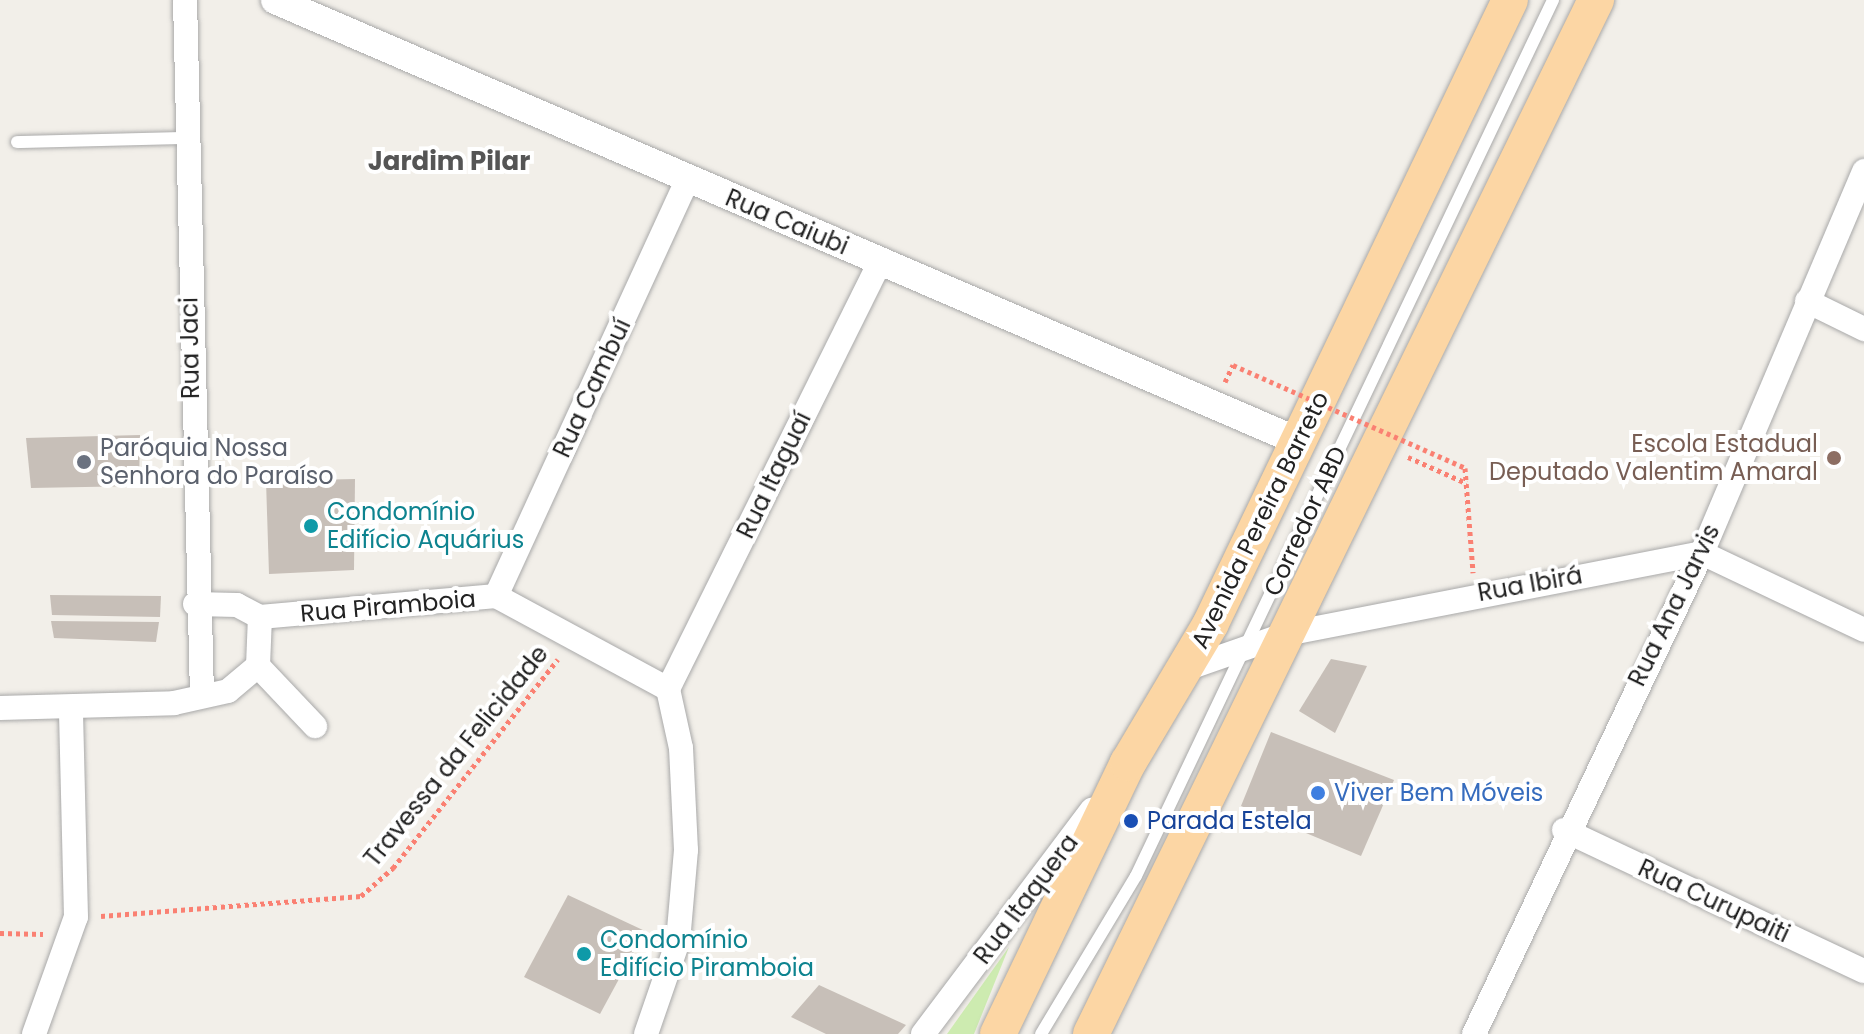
<!DOCTYPE html>
<meta charset="utf-8">
<style>
body{margin:0}
#map{position:relative;width:1864px;height:1034px;overflow:hidden;background:#f2efe9;font-family:Poppins,sans-serif}
div>[style]{position:absolute}
.grass>*{inset:0;background:#cdebb0}
.building>*{inset:0;background:#c7bfb8}
.path>*{height:5px;margin-top:-2.5px;transform-origin:0;background:repeating-linear-gradient(90deg,#fa8072 0 4px,transparent 0 8px)}
.roads{filter:drop-shadow(0 0 2px #a9a9a9) drop-shadow(0 0 2px #a9a9a9)}
.service>*{height:12px;margin:-6px;padding:0 6px;transform-origin:6px;border-radius:6px;background:#fff}
.minor>*{height:24px;margin:-12px;padding:0 12px;transform-origin:12px;border-radius:12px;background:#fff}
.tertiary>*{height:28px;margin:-14px;padding:0 14px;transform-origin:14px;border-radius:14px;background:#fff}
.primary>*{height:36px;margin:-18px;padding:0 18px;transform-origin:18px;border-radius:18px;background:#fcd6a4}
.path-bridge>*{height:5px;margin-top:-2.5px;transform-origin:0;background:repeating-linear-gradient(90deg,#fa8072 0 4px,transparent 0 8px)}
.dots>*{width:22px;height:22px;translate:-50% -50%;box-sizing:border-box;border:4px solid #fff;border-radius:50%}
span{translate:-50% -50%;white-space:nowrap;text-align:center;line-height:1.15;-webkit-text-stroke:8px #fff;paint-order:stroke}
.street-label{font-size:24px;color:#222}
.education-label{font-size:24px;color:#785e54}
.right{translate:-100% -50%;text-align:right}
.worship-label{font-size:24px;color:#5b616d}
.left{translate:0 -50%;text-align:left}
.culture-label{font-size:24px;color:#0d838f}
.shop-label{font-size:24px;color:#366cbe}
.transit-label{font-size:24px;color:#164399}
.neighbourhood-label{font-size:26px;color:#555;font-weight:700}
</style>
<div id="map">
<div class="grass">
<div style="clip-path:polygon(1009px 947px,974px 1034px,947px 1034px)"></div>
</div>
<div class="building">
<div style="clip-path:polygon(140px 435px,139px 486px,31px 488px,26px 438px)"></div>
<div style="clip-path:polygon(355px 479px,354px 570px,269px 574px,266px 481px)"></div>
<div style="clip-path:polygon(50px 595px,161px 596px,160px 617px,52px 615px)"></div>
<div style="clip-path:polygon(51px 621px,159px 622px,156px 642px,54px 638px)"></div>
<div style="clip-path:polygon(1331px 659px,1367px 666px,1335px 733px,1299px 711px)"></div>
<div style="clip-path:polygon(1271px 732px,1394px 780px,1361px 856px,1241px 806px)"></div>
<div style="clip-path:polygon(568px 895px,645px 931px,600px 1014px,524px 977px)"></div>
<div style="clip-path:polygon(819px 985px,906px 1025px,898px 1034px,826px 1034px,791px 1017px)"></div>
</div>
<div class="path">
<div style="left:1225px;top:382px;width:19px;rotate:-65deg"></div>
<div style="left:1408px;top:457px;width:64px;rotate:24.1deg"></div>
<div style="left:1465px;top:468px;width:105px;rotate:85.6deg"></div>
<div style="left:101px;top:916px;width:261px;rotate:-4.4deg"></div>
<div style="left:361px;top:896px;width:43px;rotate:-41.2deg"></div>
<div style="left:393px;top:868px;width:266px;rotate:-51.7deg"></div>
<div style="left:0;top:933px;width:43px;rotate:1.3deg"></div>
</div>
<div class="roads">
<div class="service">
<div style="left:17px;top:142px;width:169px;rotate:-1.4deg"></div>
<div style="left:1041px;top:1034px;width:184px;rotate:-59deg"></div>
<div style="left:1136px;top:876px;width:970px;rotate:-64.54deg"></div>
</div>
<div class="minor">
<div style="left:185px;top:0;width:696px;rotate:88.6deg"></div>
<div style="left:1807px;top:301px;width:64px;rotate:26.2deg"></div>
<div style="left:496px;top:596px;width:459px;rotate:-65.3deg"></div>
<div style="left:195px;top:604px;width:42px;rotate:1.4deg"></div>
<div style="left:237px;top:605px;width:26px;rotate:28deg"></div>
<div style="left:260px;top:617px;width:237px;rotate:-5.1deg"></div>
<div style="left:496px;top:596px;width:196px;rotate:28.4deg"></div>
<div style="left:668px;top:689px;width:60px;rotate:77.6deg"></div>
<div style="left:681px;top:748px;width:102px;rotate:87.2deg"></div>
<div style="left:686px;top:850px;width:91px;rotate:95deg"></div>
<div style="left:678px;top:941px;width:98px;rotate:109deg"></div>
<div style="left:258px;top:666px;width:83px;rotate:46.5deg"></div>
<div style="left:1186px;top:669px;width:106px;rotate:-19.3deg"></div>
<div style="left:1286px;top:634px;width:424px;rotate:-11deg"></div>
<div style="left:1702px;top:553px;width:179px;rotate:25.4deg"></div>
<div style="left:668px;top:689px;width:477px;rotate:-63.6deg"></div>
<div style="left:0;top:708px;width:174px;rotate:-1.6deg"></div>
<div style="left:174px;top:703px;width:55px;rotate:-12.5deg"></div>
<div style="left:228px;top:691px;width:39px;rotate:-40deg"></div>
<div style="left:258px;top:666px;width:49px;rotate:-87.7deg"></div>
<div style="left:1564px;top:830px;width:331px;rotate:25.2deg"></div>
<div style="left:34px;top:1034px;width:124px;rotate:-70.3deg"></div>
<div style="left:76px;top:917px;width:210px;rotate:-91.4deg"></div>
<div style="left:923px;top:1034px;width:281px;rotate:-53deg"></div>
<div style="left:1474px;top:1034px;width:532px;rotate:-64.64deg"></div>
<div style="left:1702px;top:553px;width:415px;rotate:-67deg"></div>
</div>
<div class="tertiary">
<div style="left:275px;top:0;width:1116px;rotate:23.33deg"></div>
</div>
<div class="primary">
<div style="left:998px;top:1034px;width:301px;rotate:-64.4deg"></div>
<div style="left:1128px;top:763px;width:161px;rotate:-59.3deg"></div>
<div style="left:1210px;top:625px;width:693px;rotate:-64.36deg"></div>
<div style="left:1091px;top:1034px;width:1151px;rotate:-63.97deg"></div>
</div>
</div>
<div class="path-bridge">
<div style="left:1233px;top:365px;width:254px;rotate:23.9deg"></div>
</div>
<div class="dots">
<div style="left:1834px;top:458px;background:#8d6e63"></div>
<div style="left:84px;top:462px;background:#6b7280"></div>
<div style="left:311px;top:526px;background:#0f9aa8"></div>
<div style="left:1318px;top:793px;background:#3f7fe0"></div>
<div style="left:1131px;top:821px;background:#1a4fb4"></div>
<div style="left:584px;top:954px;background:#0f9aa8"></div>
</div>
<div class="street-label">
<span style="left:787px;top:222px;rotate:23deg">Rua Caiubi</span>
<span style="left:190px;top:348px;rotate:-91deg">Rua Jaci</span>
<span style="left:592px;top:388px;rotate:-65deg">Rua Cambuí</span>
<span style="left:774px;top:475px;rotate:-64deg">Rua Itaguaí</span>
<span style="left:1260px;top:520px;rotate:-64deg">Avenida Pereira Barreto</span>
<span style="left:1305px;top:521px;rotate:-65deg">Corredor ABD</span>
<span style="left:1530px;top:584px;rotate:-10deg">Rua Ibirá</span>
<span style="left:1674px;top:605px;rotate:-64deg">Rua Ana Jarvis</span>
<span style="left:388px;top:606px;rotate:-5deg">Rua Piramboia</span>
<span style="left:456px;top:756px;rotate:-51deg">Travessa da Felicidade</span>
<span style="left:1026px;top:899px;rotate:-53deg">Rua Itaquera</span>
<span style="left:1714px;top:901px;rotate:25deg">Rua Curupaiti</span>
</div>
<div class="education-label">
<span class="right" style="left:1818px;top:458px">Escola Estadual<br>Deputado Valentim Amaral</span>
</div>
<div class="worship-label">
<span class="left" style="left:100px;top:462px">Paróquia Nossa<br>Senhora do Paraíso</span>
</div>
<div class="culture-label">
<span class="left" style="left:327px;top:526px">Condomínio<br>Edifício Aquárius</span>
<span class="left" style="left:600px;top:954px">Condomínio<br>Edifício Piramboia</span>
</div>
<div class="shop-label">
<span class="left" style="left:1334px;top:793px">Viver Bem Móveis</span>
</div>
<div class="transit-label">
<span class="left" style="left:1147px;top:821px">Parada Estela</span>
</div>
<div class="neighbourhood-label">
<span style="left:449px;top:162px">Jardim Pilar</span>
</div>
</div>
